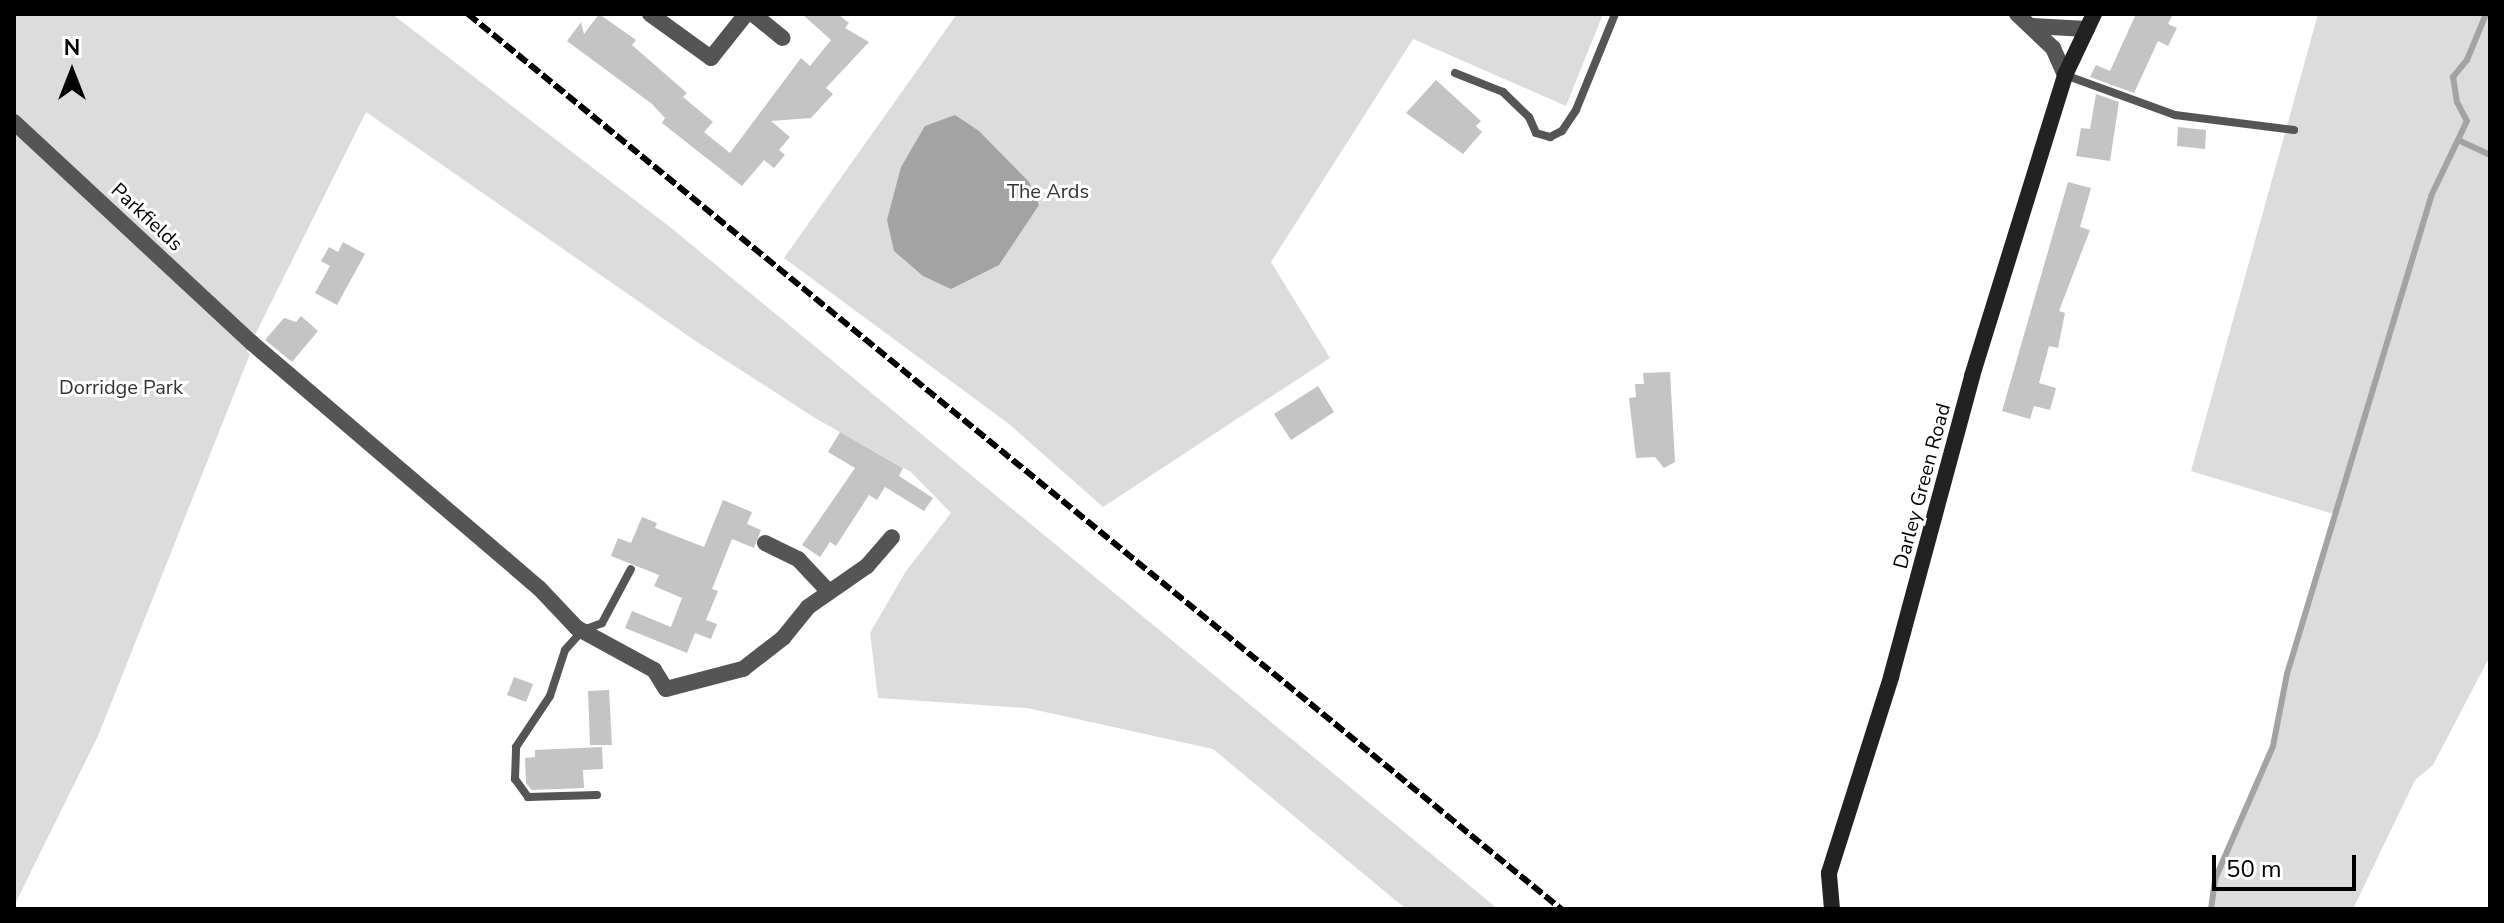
<!DOCTYPE html>
<style>
body{margin:0}
#map{position:relative;width:2504px;height:923px;overflow:hidden;background:#fff;font-family:"Nunito Sans",sans-serif}
div>[style]{position:absolute}
.green>*{inset:0;background:#dcdcdc}
.water>*{inset:0;background:#a3a3a3}
.stream>*{height:6px;margin:-3px;padding:0 3px;transform-origin:3px;border-radius:3px;background:#a3a3a3}
.building>*{inset:0;background:#c4c4c4}
.lane>*{height:8px;margin:-4px;padding:0 4px;transform-origin:4px;border-radius:4px;background:#555}
.street>*{height:16px;margin:-8px;padding:0 8px;transform-origin:8px;border-radius:8px;background:#555}
.secondary>*{height:16px;margin:-8px;padding:0 8px;transform-origin:8px;border-radius:8px;background:#222}
.rail>*{height:6px;margin-top:-3px;transform-origin:0;background:repeating-linear-gradient(90deg,#000 0 12px,transparent 0 16px)}
span{translate:-50% -50%;white-space:nowrap;text-align:center;line-height:1.15;-webkit-text-stroke:6px #fff;paint-order:stroke}
.park-label{font-size:20px;color:#333}
.street-label{font-size:20px;color:#000}
.frame{position:absolute;inset:0;border:16px solid #000;pointer-events:none}
.north{position:absolute;left:32px;top:32px;width:80px;height:80px;-webkit-text-stroke:6px #fff;paint-order:stroke;rotate:0deg;font-size:22px;font-weight:700;line-height:32px;text-align:center;color:#000}
.north::after{content:'';display:block;margin:auto;width:28px;height:36px;background:#000;clip-path:polygon(50% 0,100% 100%,50% 72%,0 100%)}
.scale{position:absolute;left:2212px;top:855px;width:144px;height:36px;box-sizing:border-box;border:4px solid #000;border-top:0;padding-left:10px;font-size:24px;line-height:28px;white-space:nowrap;color:#000;-webkit-text-stroke:6px #fff;paint-order:stroke}
</style>
<div id="map">
<div class="green">
<div style="clip-path:polygon(14px 14px,392px 14px,670px 227px,1498px 909px,1406px 909px,1213px 749px,1027px 708px,878px 698px,870px 633px,906px 571px,951px 513px,911px 472px,815px 418px,694px 340px,366px 112px,247px 351px,250px 354px,98px 736px,14px 906px)"></div>
<div style="clip-path:polygon(957px 14px,1603px 14px,1566px 106px,1413px 39px,1271px 262px,1330px 358px,1103px 507px,1009px 424px,784px 258px)"></div>
<div style="clip-path:polygon(2318px 14px,2490px 14px,2490px 656px,2433px 765px,2415px 780px,2353px 909px,2211px 909px,2215px 879px,2273px 746px,2287px 674px,2337px 515px,2191px 471px)"></div>
</div>
<div class="water">
<div style="clip-path:polygon(955px 115px,979px 131px,1029px 182px,1039px 205px,999px 265px,951px 289px,923px 276px,894px 251px,887px 220px,901px 167px,925px 126px)"></div>
</div>
<div class="stream">
<div style="left:2458px;top:140px;width:21px;rotate:-65deg"></div>
<div style="left:2467px;top:121px;width:21px;rotate:-118deg"></div>
<div style="left:2457px;top:102px;width:25px;rotate:-99deg"></div>
<div style="left:2453px;top:77px;width:22px;rotate:-51deg"></div>
<div style="left:2467px;top:60px;width:50px;rotate:-67.6deg"></div>
<div style="left:2211px;top:909px;width:30px;rotate:-82deg"></div>
<div style="left:2215px;top:879px;width:145px;rotate:-66.4deg"></div>
<div style="left:2273px;top:746px;width:73px;rotate:-79deg"></div>
<div style="left:2287px;top:674px;width:499px;rotate:-73.2deg"></div>
<div style="left:2431px;top:196px;width:62px;rotate:-64.3deg"></div>
<div style="left:2458px;top:140px;width:35px;rotate:25deg"></div>
</div>
<div class="building">
<div style="clip-path:polygon(599px 14px,636px 40px,632px 45px,687px 93px,683px 97px,713px 122px,704px 132px,730px 153px,801px 58px,810px 66px,831px 40px,802px 14px,838px 14px,849px 23px,845px 28px,869px 42px,826px 88px,833px 94px,811px 118px,771px 121px,790px 137px,779px 150px,785px 155px,774px 168px,764px 160px,742px 186px,662px 123px,665px 118px,652px 104px,567px 41px,581px 22px,584px 34px)"></div>
<div style="clip-path:polygon(2136px 14px,2173px 14px,2168px 24px,2177px 28px,2168px 46px,2158px 41px,2134px 93px,2090px 77px,2096px 65px,2110px 71px)"></div>
<div style="clip-path:polygon(1436px 80px,1481px 121px,1476px 126px,1482px 132px,1463px 154px,1406px 113px)"></div>
<div style="clip-path:polygon(2096px 94px,2119px 102px,2110px 161px,2076px 156px,2081px 128px,2090px 129px)"></div>
<div style="clip-path:polygon(2178px 127px,2206px 130px,2205px 149px,2177px 146px)"></div>
<div style="clip-path:polygon(2068px 182px,2091px 188px,2080px 227px,2090px 230px,2059px 311px,2065px 313px,2058px 348px,2049px 346px,2039px 383px,2056px 388px,2050px 410px,2034px 406px,2030px 419px,2002px 411px)"></div>
<div style="clip-path:polygon(343px 242px,365px 254px,337px 305px,315px 293px,330px 266px,321px 261px,329px 247px,338px 252px)"></div>
<div style="clip-path:polygon(301px 316px,318px 331px,292px 362px,265px 340px,284px 318px,296px 322px)"></div>
<div style="clip-path:polygon(1670px 372px,1675px 462px,1664px 468px,1655px 457px,1636px 458px,1629px 398px,1636px 397px,1635px 384px,1644px 384px,1643px 373px)"></div>
<div style="clip-path:polygon(1318px 386px,1334px 412px,1291px 440px,1274px 414px)"></div>
<div style="clip-path:polygon(840px 432px,903px 468px,899px 476px,933px 498px,924px 511px,885px 487px,877px 500px,869px 495px,836px 546px,830px 542px,820px 557px,802px 545px,855px 468px,828px 452px)"></div>
<div style="clip-path:polygon(723px 500px,752px 512px,747px 524px,761px 530px,754px 548px,732px 539px,712px 589px,718px 591px,706px 620px,717px 624px,711px 639px,695px 633px,687px 653px,625px 628px,632px 611px,671px 627px,682px 598px,654px 586px,659px 575px,611px 556px,618px 538px,631px 543px,642px 517px,657px 523px,655px 528px,704px 547px)"></div>
<div style="clip-path:polygon(514px 677px,533px 684px,526px 702px,507px 695px)"></div>
<div style="clip-path:polygon(609px 690px,612px 745px,590px 745px,588px 691px)"></div>
<div style="clip-path:polygon(602px 747px,603px 769px,583px 770px,584px 788px,532px 790px,526px 783px,525px 758px,535px 757px,535px 750px)"></div>
</div>
<div class="lane">
<div style="left:1455px;top:73px;width:52px;rotate:21.6deg"></div>
<div style="left:1503px;top:92px;width:36px;rotate:44deg"></div>
<div style="left:1529px;top:117px;width:17px;rotate:66deg"></div>
<div style="left:1536px;top:133px;width:15px;rotate:16deg"></div>
<div style="left:1550px;top:137px;width:13px;rotate:-27deg"></div>
<div style="left:1562px;top:131px;width:25px;rotate:-56deg"></div>
<div style="left:1576px;top:110px;width:104px;rotate:-67.9deg"></div>
<div style="left:2065px;top:75px;width:117px;rotate:20deg"></div>
<div style="left:2175px;top:115px;width:120px;rotate:7.2deg"></div>
<div style="left:597px;top:795px;width:69px;rotate:178.3deg"></div>
<div style="left:528px;top:797px;width:22px;rotate:-126deg"></div>
<div style="left:515px;top:779px;width:32px;rotate:-88deg"></div>
<div style="left:516px;top:747px;width:61px;rotate:-56.3deg"></div>
<div style="left:550px;top:696px;width:48px;rotate:-71.9deg"></div>
<div style="left:565px;top:650px;width:27px;rotate:-48deg"></div>
<div style="left:583px;top:630px;width:20px;rotate:-20deg"></div>
<div style="left:602px;top:623px;width:61px;rotate:-61.8deg"></div>
</div>
<div class="street">
<div style="left:650px;top:14px;width:75px;rotate:35.8deg"></div>
<div style="left:711px;top:58px;width:56px;rotate:-51.5deg"></div>
<div style="left:753px;top:14px;width:38px;rotate:39deg"></div>
<div style="left:2017px;top:14px;width:50px;rotate:43.4deg"></div>
<div style="left:2053px;top:48px;width:30px;rotate:66deg"></div>
<div style="left:2032px;top:26px;width:55px;rotate:3.1deg"></div>
<div style="left:14px;top:122px;width:325px;rotate:42.9deg"></div>
<div style="left:252px;top:343px;width:377px;rotate:40.5deg"></div>
<div style="left:539px;top:588px;width:55px;rotate:46.5deg"></div>
<div style="left:577px;top:628px;width:88px;rotate:28.6deg"></div>
<div style="left:654px;top:670px;width:22px;rotate:58deg"></div>
<div style="left:666px;top:689px;width:80px;rotate:-14.6deg"></div>
<div style="left:743px;top:669px;width:51px;rotate:-37.8deg"></div>
<div style="left:783px;top:638px;width:40px;rotate:-51deg"></div>
<div style="left:808px;top:607px;width:72px;rotate:-34.8deg"></div>
<div style="left:867px;top:566px;width:38px;rotate:-49deg"></div>
<div style="left:765px;top:543px;width:37px;rotate:26deg"></div>
<div style="left:798px;top:559px;width:44px;rotate:46.8deg"></div>
</div>
<div class="secondary">
<div style="left:1832px;top:909px;width:36px;rotate:-95deg"></div>
<div style="left:1829px;top:873px;width:206px;rotate:-72.4deg"></div>
<div style="left:1891px;top:677px;width:312px;rotate:-74.9deg"></div>
<div style="left:1972px;top:376px;width:315px;rotate:-72.8deg"></div>
<div style="left:2065px;top:75px;width:68px;rotate:-64.6deg"></div>
</div>
<div class="rail">
<div style="left:468px;top:14px;width:1413px;rotate:39.31deg"></div>
</div>
<div class="park-label">
<span style="left:1048px;top:191px">The Ards</span>
<span style="left:121px;top:387px">Dorridge Park</span>
</div>
<div class="street-label">
<span style="left:147px;top:217px;rotate:43deg">Parkfields</span>
<span style="left:1922px;top:486px;rotate:-75deg">Darley Green Road</span>
</div>
<div class="frame"></div>
<div class="north">N</div>
<div class="scale">50 m</div>
</div>
